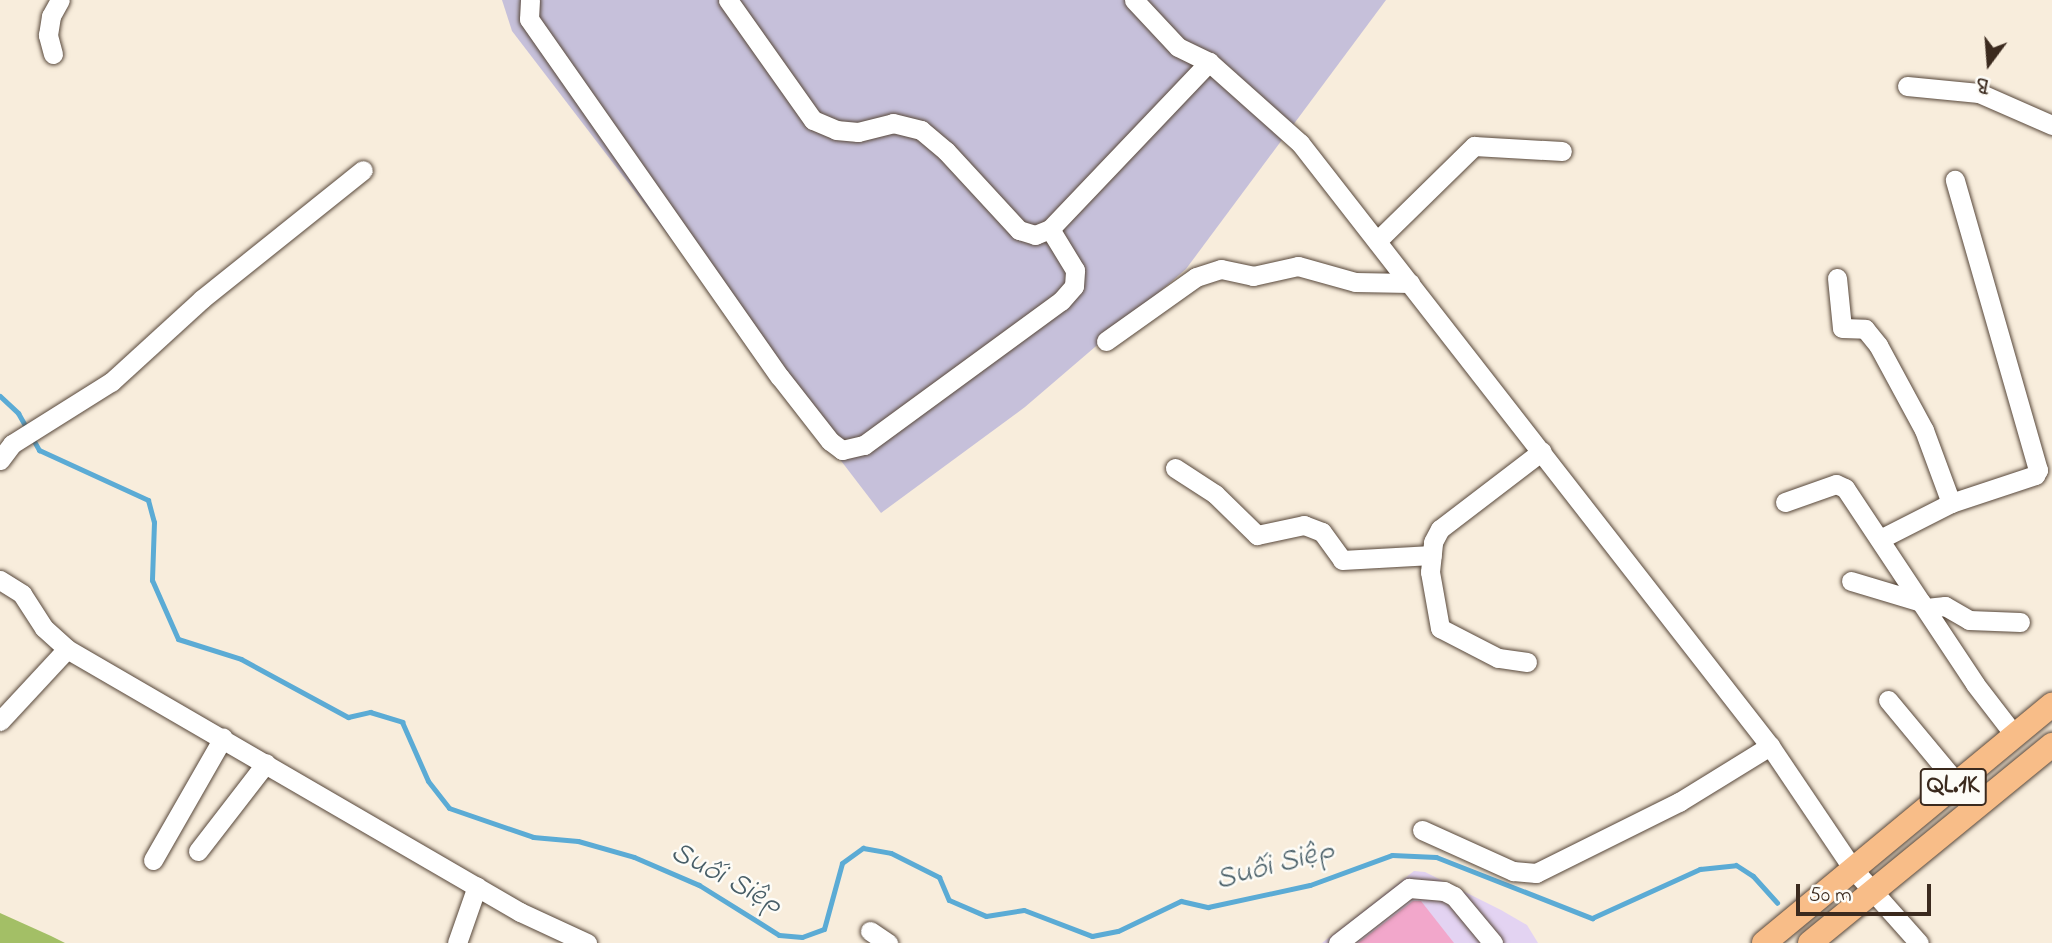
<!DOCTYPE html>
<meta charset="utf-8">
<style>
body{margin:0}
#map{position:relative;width:2052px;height:943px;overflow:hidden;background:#f8eddc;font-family:"Indie Flower",sans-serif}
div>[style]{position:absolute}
.built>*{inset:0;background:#e3d3f2}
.industrial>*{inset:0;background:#c6c0da}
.green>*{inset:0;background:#a3bf66}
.stream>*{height:5px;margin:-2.5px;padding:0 2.5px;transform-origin:2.5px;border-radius:2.5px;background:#5babd5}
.building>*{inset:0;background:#f2a7cb}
.roads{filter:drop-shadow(0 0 2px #57473a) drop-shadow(0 0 2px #57473a)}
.minor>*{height:19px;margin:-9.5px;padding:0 9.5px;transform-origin:9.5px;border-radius:9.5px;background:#fff}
.major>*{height:24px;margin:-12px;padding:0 12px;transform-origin:12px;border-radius:12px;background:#f8bd88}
span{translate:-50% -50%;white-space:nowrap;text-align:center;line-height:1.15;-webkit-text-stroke:5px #fdfcf7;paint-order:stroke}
.shield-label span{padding:2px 5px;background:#fdfcf7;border:2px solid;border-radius:5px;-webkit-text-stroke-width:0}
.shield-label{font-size:26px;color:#3b2a1e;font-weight:700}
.water-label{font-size:30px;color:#485e67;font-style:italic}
.north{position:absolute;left:1954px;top:28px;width:70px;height:70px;-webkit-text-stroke:5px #fdfcf7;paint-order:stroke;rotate:196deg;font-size:19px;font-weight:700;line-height:28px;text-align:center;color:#3b2a1e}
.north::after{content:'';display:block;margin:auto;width:24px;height:32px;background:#3b2a1e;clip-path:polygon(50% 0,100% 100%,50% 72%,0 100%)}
.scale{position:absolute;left:1796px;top:884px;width:135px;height:32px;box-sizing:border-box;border:4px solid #3b2a1e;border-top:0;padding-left:9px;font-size:21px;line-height:24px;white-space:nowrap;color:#3b2a1e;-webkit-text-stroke:5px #fdfcf7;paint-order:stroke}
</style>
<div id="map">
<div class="built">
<div style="clip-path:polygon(1414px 871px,1425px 872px,1501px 910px,1527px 925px,1538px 943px,1322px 943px)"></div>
</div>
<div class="industrial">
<div style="clip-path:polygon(502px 0,1386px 0,1186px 269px,1025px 407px,881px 513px,512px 31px)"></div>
</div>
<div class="green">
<div style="clip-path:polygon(0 913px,51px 936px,65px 943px,0 943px)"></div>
</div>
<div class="stream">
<div style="left:0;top:396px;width:25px;rotate:43deg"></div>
<div style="left:18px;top:413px;width:43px;rotate:60.4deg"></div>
<div style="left:39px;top:450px;width:120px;rotate:24.6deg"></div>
<div style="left:148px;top:500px;width:23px;rotate:75deg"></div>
<div style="left:154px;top:522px;width:58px;rotate:92deg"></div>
<div style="left:152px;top:580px;width:64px;rotate:66.2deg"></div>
<div style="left:178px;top:639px;width:66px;rotate:17.6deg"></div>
<div style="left:241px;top:659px;width:122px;rotate:28.5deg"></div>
<div style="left:348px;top:717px;width:23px;rotate:-13deg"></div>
<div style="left:370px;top:712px;width:34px;rotate:17deg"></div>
<div style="left:402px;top:722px;width:64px;rotate:66.2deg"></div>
<div style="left:428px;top:781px;width:34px;rotate:52deg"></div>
<div style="left:449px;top:808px;width:89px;rotate:19deg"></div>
<div style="left:533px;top:837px;width:45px;rotate:5.1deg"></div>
<div style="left:578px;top:841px;width:58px;rotate:15.9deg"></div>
<div style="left:634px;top:857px;width:71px;rotate:23.3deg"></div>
<div style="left:699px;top:885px;width:94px;rotate:32deg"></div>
<div style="left:779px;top:935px;width:23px;rotate:5deg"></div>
<div style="left:802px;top:937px;width:23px;rotate:-20deg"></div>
<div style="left:824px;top:929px;width:68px;rotate:-74.7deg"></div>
<div style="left:842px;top:863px;width:26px;rotate:-36deg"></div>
<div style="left:863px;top:848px;width:28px;rotate:10deg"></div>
<div style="left:891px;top:853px;width:54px;rotate:26.6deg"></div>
<div style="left:939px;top:877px;width:25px;rotate:67deg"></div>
<div style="left:949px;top:900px;width:40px;rotate:23.4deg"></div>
<div style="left:986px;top:916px;width:38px;rotate:-9deg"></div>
<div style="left:1024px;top:910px;width:73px;rotate:20.9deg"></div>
<div style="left:1092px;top:936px;width:26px;rotate:-11deg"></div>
<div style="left:1118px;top:931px;width:70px;rotate:-25.5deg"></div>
<div style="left:1181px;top:901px;width:28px;rotate:13deg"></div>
<div style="left:1208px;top:907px;width:104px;rotate:-12.2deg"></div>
<div style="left:1310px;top:885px;width:87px;rotate:-20.1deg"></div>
<div style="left:1392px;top:855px;width:44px;rotate:2.6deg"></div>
<div style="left:1436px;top:857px;width:168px;rotate:21.4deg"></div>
<div style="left:1592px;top:918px;width:119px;rotate:-24.4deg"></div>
<div style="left:1700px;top:869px;width:36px;rotate:-6deg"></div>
<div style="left:1736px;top:865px;width:20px;rotate:33deg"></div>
<div style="left:1753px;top:876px;width:36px;rotate:48deg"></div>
</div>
<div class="building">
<div style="clip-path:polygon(1413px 901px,1421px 901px,1454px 943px,1358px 943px)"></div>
</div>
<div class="roads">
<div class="minor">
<div style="left:530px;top:0;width:19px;rotate:93deg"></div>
<div style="left:529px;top:19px;width:437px;rotate:55deg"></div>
<div style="left:780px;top:377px;width:81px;rotate:52deg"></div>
<div style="left:830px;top:441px;width:15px;rotate:37deg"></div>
<div style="left:842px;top:450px;width:23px;rotate:-13deg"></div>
<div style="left:864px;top:445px;width:244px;rotate:-36.2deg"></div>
<div style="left:1061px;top:301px;width:20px;rotate:-49deg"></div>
<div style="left:1074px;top:286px;width:16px;rotate:-86deg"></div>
<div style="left:1075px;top:270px;width:48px;rotate:-121.4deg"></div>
<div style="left:728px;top:0;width:147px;rotate:54.7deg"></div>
<div style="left:813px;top:120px;width:25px;rotate:23deg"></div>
<div style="left:836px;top:130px;width:22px;rotate:5deg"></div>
<div style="left:858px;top:132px;width:36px;rotate:-14deg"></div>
<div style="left:893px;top:123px;width:29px;rotate:14deg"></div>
<div style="left:921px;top:130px;width:33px;rotate:40deg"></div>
<div style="left:946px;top:151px;width:108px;rotate:47.3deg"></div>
<div style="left:1019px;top:230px;width:17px;rotate:17deg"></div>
<div style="left:1035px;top:235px;width:16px;rotate:-22deg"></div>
<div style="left:1050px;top:229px;width:231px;rotate:-46.4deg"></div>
<div style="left:1134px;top:0;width:64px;rotate:46.9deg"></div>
<div style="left:1178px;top:47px;width:34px;rotate:26deg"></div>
<div style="left:1209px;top:62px;width:122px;rotate:41.7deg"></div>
<div style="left:1300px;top:143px;width:765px;rotate:52.07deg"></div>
<div style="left:1770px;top:746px;width:148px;rotate:56deg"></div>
<div style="left:1853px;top:869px;width:99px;rotate:48.3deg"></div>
<div style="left:53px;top:54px;width:20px;rotate:-105deg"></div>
<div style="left:48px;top:35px;width:19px;rotate:-81deg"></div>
<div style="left:51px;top:16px;width:18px;rotate:-61deg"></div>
<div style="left:1907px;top:86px;width:72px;rotate:5.6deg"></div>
<div style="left:1979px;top:93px;width:80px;rotate:23.7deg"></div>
<div style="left:1377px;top:241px;width:136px;rotate:-44.4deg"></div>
<div style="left:1474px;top:146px;width:88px;rotate:3.3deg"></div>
<div style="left:1837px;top:278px;width:50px;rotate:84.3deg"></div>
<div style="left:1842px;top:328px;width:23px;rotate:2deg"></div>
<div style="left:1865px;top:329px;width:21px;rotate:51deg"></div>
<div style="left:1878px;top:345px;width:97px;rotate:61.6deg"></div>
<div style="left:1924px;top:430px;width:78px;rotate:69.7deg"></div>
<div style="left:1951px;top:503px;width:80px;rotate:153.1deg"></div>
<div style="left:1106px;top:341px;width:110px;rotate:-35.4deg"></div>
<div style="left:1196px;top:277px;width:26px;rotate:-18deg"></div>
<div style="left:1221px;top:269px;width:33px;rotate:12deg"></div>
<div style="left:1253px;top:276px;width:46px;rotate:-12.5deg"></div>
<div style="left:1298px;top:266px;width:59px;rotate:15.7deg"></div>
<div style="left:1355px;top:282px;width:55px;rotate:1deg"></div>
<div style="left:0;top:460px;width:20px;rotate:-53deg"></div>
<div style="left:12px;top:444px;width:117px;rotate:-32.1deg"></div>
<div style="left:111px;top:382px;width:123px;rotate:-42.4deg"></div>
<div style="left:202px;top:299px;width:206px;rotate:-38.7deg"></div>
<div style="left:1175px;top:468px;width:48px;rotate:33deg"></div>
<div style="left:1215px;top:494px;width:59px;rotate:44.3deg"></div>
<div style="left:1257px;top:535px;width:48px;rotate:-12deg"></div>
<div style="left:1304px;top:525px;width:19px;rotate:21deg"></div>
<div style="left:1322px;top:532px;width:34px;rotate:54deg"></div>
<div style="left:1342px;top:560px;width:90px;rotate:-3.2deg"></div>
<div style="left:1785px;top:502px;width:54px;rotate:-19.4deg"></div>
<div style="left:1836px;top:484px;width:10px;rotate:24deg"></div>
<div style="left:1845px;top:488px;width:235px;rotate:56.4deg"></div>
<div style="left:1975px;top:684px;width:66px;rotate:52.4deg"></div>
<div style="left:1951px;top:503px;width:89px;rotate:-18.4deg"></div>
<div style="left:2035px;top:475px;width:6px;rotate:-59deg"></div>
<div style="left:2038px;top:470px;width:302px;rotate:-106deg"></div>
<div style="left:0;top:580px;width:26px;rotate:32deg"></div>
<div style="left:22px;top:594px;width:40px;rotate:57.1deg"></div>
<div style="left:44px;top:628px;width:31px;rotate:42deg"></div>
<div style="left:67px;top:649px;width:524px;rotate:30.14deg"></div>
<div style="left:520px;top:912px;width:74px;rotate:24.8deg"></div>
<div style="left:1851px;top:581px;width:73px;rotate:16.7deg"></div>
<div style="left:1926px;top:608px;width:19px;rotate:-6deg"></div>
<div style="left:1945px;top:606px;width:28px;rotate:30deg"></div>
<div style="left:1969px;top:620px;width:51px;rotate:2.2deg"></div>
<div style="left:1527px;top:662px;width:29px;rotate:-172deg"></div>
<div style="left:1498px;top:658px;width:65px;rotate:-152.7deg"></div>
<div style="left:1440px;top:628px;width:57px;rotate:-100.1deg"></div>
<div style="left:1430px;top:572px;width:30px;rotate:-84deg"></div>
<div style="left:1433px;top:542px;width:15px;rotate:-62deg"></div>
<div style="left:1440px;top:529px;width:128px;rotate:-37.4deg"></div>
<div style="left:1888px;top:700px;width:108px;rotate:50.3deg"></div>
<div style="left:0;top:721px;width:98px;rotate:-47.1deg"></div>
<div style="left:1422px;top:830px;width:100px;rotate:24.3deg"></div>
<div style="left:1513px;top:871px;width:23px;rotate:5deg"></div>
<div style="left:1536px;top:873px;width:160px;rotate:-26.4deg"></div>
<div style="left:1679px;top:802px;width:107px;rotate:-31.6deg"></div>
<div style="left:198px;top:851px;width:111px;rotate:-52.3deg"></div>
<div style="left:153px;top:860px;width:141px;rotate:-60.2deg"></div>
<div style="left:870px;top:931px;width:22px;rotate:34deg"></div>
<div style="left:457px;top:943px;width:60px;rotate:-70.7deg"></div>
<div style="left:1338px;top:943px;width:90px;rotate:-37.8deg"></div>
<div style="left:1409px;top:888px;width:35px;rotate:5deg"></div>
<div style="left:1444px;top:891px;width:11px;rotate:27deg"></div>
<div style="left:1454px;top:896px;width:61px;rotate:50.3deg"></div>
</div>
<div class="major">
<div style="left:1764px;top:943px;width:374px;rotate:-39.6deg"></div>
<div style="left:1810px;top:943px;width:313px;rotate:-39.3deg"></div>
</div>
</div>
<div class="shield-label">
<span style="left:1953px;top:787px">QL.1K</span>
</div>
<div class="water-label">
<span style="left:1275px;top:866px;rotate:-15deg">Suối Siệp</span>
<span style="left:726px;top:879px;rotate:28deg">Suối Siệp</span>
</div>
<div class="north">B</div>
<div class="scale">50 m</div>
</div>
